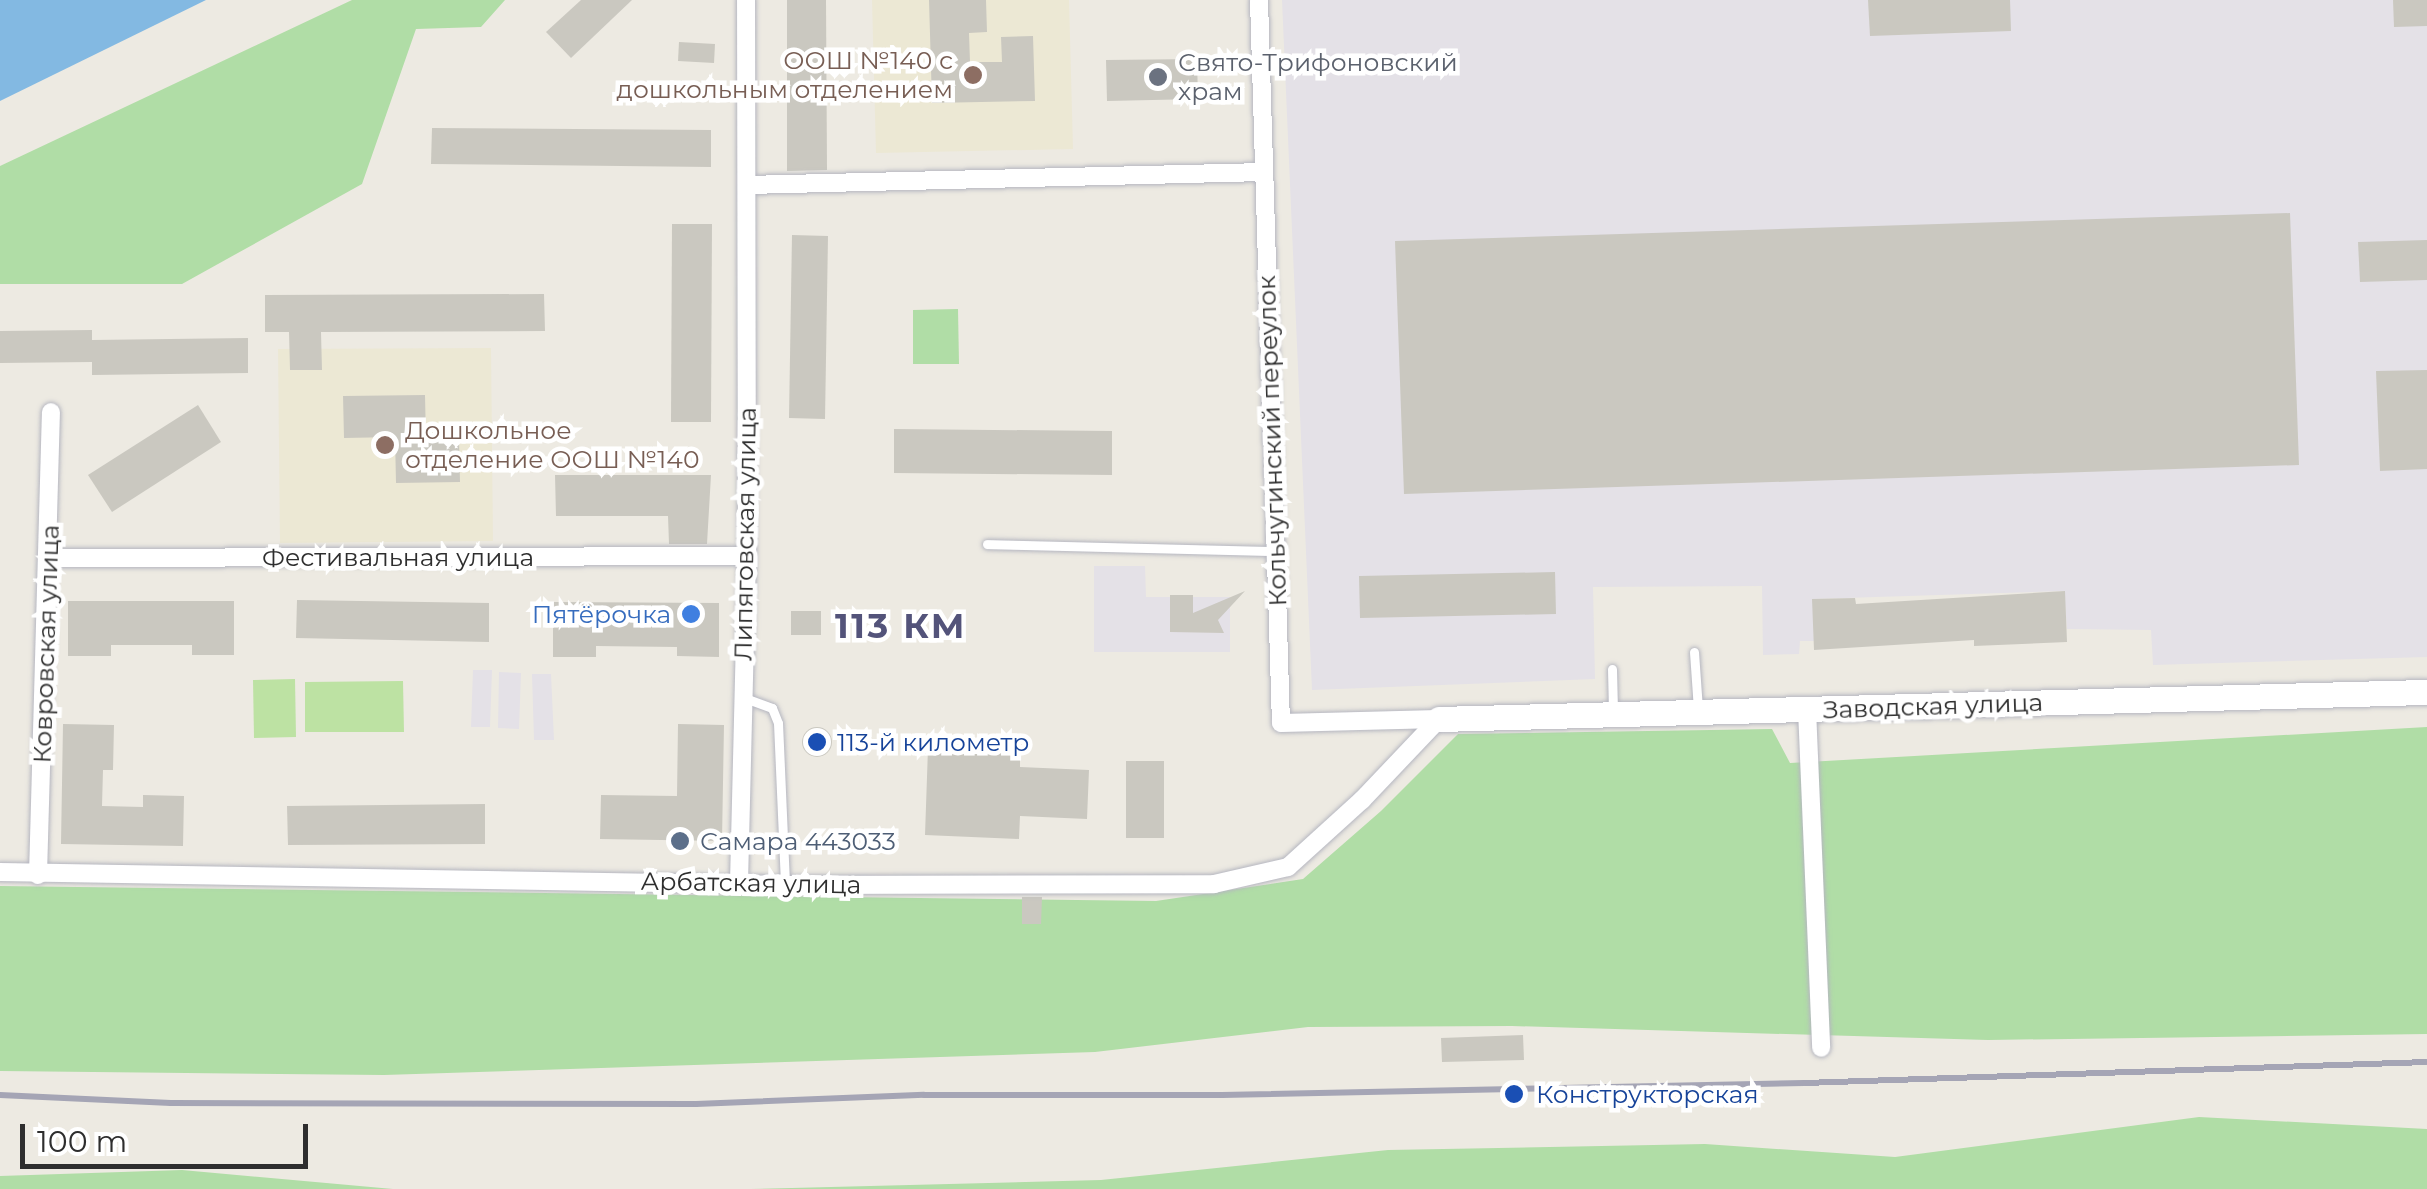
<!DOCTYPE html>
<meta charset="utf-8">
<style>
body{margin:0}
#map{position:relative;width:2427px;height:1189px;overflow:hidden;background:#edeae2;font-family:Montserrat,sans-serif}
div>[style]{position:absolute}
.industrial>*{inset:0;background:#e4e1e7}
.education>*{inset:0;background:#ece8d4}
.green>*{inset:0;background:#b0dda6}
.pitch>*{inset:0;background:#bde2a3}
.water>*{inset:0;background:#83b9e2}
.building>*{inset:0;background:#cac8c0}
.round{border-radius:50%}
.roads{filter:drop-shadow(0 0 2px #b5b6c0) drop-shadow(0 0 2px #b5b6c0)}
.lane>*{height:9px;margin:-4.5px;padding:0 4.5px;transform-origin:4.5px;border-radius:4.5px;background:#fff}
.street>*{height:18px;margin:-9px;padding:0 9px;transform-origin:9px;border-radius:9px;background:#fff}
.secondary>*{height:25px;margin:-12.5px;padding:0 12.5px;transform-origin:12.5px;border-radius:12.5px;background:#fff}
.rail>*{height:6px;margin:-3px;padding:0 3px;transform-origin:3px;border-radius:3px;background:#a5a5b5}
.dots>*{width:28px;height:28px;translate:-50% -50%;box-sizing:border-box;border:5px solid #fff;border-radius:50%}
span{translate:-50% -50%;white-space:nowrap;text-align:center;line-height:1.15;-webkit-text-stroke:9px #fff;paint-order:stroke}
.education-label{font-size:25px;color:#785e54}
.right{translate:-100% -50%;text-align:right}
.left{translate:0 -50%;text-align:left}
.worship-label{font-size:25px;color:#5b616d}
.street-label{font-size:25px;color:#2e2e2e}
.shop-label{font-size:25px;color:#366cbe}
.transit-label{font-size:25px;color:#164399}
.service-label{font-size:25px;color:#4e5e75}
.district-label{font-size:35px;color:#53537a;font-weight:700;letter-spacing:2.5px}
.scale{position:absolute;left:20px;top:1124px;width:288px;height:45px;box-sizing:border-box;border:5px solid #2e2e2e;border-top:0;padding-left:12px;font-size:30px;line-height:35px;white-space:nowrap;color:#2e2e2e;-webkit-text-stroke:8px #fff;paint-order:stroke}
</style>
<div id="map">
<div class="industrial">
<div style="clip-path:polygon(1282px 0,2427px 0,2427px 657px,2153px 665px,2151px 630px,2067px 629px,2064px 591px,1813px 599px,1814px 641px,1800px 641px,1799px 654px,1763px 655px,1762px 586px,1593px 587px,1595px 679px,1312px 690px)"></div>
<div style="clip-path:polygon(1094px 566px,1145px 566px,1146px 597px,1230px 597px,1230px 652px,1094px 652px)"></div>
<div style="clip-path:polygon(473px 670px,492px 670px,490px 727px,471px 727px)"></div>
<div style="clip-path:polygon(499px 672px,521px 673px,519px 729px,498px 728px)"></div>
<div style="clip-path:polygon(532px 674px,551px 674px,554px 740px,534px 740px)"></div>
</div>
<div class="education">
<div style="clip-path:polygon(872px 0,1069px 0,1073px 149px,876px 153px)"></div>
<div style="clip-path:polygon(491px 348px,493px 541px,280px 543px,278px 349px)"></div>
</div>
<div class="green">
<div style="clip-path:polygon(352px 0,505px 0,481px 27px,416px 29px,362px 184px,182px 284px,0 284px,0 166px)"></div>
<div style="clip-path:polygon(958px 309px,959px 364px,913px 364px,913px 310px)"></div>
<div style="clip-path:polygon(2427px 727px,2427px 1034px,1988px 1040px,1512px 1026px,1308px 1027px,1095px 1052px,384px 1075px,0 1071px,0 886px,1156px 901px,1303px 879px,1381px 811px,1458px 734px,1772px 729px,1790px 763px)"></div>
<div style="clip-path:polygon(2199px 1117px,2427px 1129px,2427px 1189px,751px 1189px,1101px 1180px,1388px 1150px,1705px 1144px,1895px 1157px)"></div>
<div style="clip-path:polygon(182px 1170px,393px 1189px,0 1189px,0 1176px)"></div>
</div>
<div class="pitch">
<div style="clip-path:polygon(295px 679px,296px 737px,254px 738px,253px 680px)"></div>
<div style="clip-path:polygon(403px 681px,404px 732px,305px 732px,305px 682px)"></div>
</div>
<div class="water">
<div style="clip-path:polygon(0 0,206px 0,0 101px)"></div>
</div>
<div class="building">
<div style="clip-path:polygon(581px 0,632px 0,571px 58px,546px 32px)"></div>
<div style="clip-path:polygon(787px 0,826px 0,827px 170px,787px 171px)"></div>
<div style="clip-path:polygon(929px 0,986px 0,987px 32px,969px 33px,970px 62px,1002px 62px,1001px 37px,1033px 36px,1035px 101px,932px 103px)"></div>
<div style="clip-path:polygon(1868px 0,2010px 0,2011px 31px,1870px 36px)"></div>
<div style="clip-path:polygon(2393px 0,2427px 0,2427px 26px,2394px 27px)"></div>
<div style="clip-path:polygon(679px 42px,715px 44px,714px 63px,678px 61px)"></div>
<div style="clip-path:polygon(1197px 59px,1198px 99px,1107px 101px,1106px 60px)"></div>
<div style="clip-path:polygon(432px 128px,711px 130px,711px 167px,431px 164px)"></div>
<div style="clip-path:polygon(2290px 213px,2299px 465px,1404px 494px,1395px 241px)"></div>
<div style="clip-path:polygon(672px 224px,712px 224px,711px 422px,671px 422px)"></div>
<div style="clip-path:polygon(792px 235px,828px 236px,825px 419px,789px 418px)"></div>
<div style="clip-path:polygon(2427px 240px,2427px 280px,2360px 282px,2358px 242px)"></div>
<div style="clip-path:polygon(544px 294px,545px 331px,321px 332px,322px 370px,290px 370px,289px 332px,265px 332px,265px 295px)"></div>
<div style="clip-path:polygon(92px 330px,92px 340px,248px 338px,248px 373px,92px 375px,92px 362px,0 363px,0 331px)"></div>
<div style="clip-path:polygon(2427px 370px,2427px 469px,2380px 471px,2376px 371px)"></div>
<div style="clip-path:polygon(425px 395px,426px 440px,459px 439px,460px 482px,396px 483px,395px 437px,344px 438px,343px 396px)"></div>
<div style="clip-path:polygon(198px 405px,221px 442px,112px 512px,88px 475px)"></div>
<div style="clip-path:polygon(894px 429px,1112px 431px,1112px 475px,894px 473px)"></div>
<div style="clip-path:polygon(555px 475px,711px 475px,707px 544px,669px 544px,668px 516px,556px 516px)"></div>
<div style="clip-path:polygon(1555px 572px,1556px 614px,1360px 618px,1359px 576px)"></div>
<div style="clip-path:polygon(1245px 591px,1218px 620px,1224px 633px,1170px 632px,1170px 595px,1193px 595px,1193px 613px)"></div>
<div style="clip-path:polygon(2065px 591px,2067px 642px,1974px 646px,1974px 640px,1814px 650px,1812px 599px,1855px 598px,1856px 604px)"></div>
<div style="clip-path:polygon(297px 600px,489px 603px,489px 642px,296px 638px)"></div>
<div style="clip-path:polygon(68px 601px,234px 601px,234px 655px,192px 655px,192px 645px,111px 645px,111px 656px,68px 656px)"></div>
<div style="clip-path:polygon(553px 602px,719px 603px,719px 657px,677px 656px,677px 647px,596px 646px,596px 657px,553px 657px)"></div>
<div style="clip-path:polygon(791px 611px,821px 611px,821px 635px,791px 635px)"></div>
<div style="clip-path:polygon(63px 724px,114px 725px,113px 770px,103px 770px,102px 806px,143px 807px,143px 795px,184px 796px,183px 846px,61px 844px)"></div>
<div style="clip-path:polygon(678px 724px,724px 725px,722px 841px,600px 839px,601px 795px,677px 796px)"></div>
<div class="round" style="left:802px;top:727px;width:30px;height:30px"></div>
<div style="clip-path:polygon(928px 748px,1020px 752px,1020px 767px,1089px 770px,1087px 819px,1020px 816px,1019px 839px,925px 835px)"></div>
<div style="clip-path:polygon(1126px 761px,1164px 761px,1164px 838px,1126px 838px)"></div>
<div style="clip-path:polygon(485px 804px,485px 844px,288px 845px,287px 806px)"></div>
<div style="clip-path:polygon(1022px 897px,1042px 897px,1041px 924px,1022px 924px)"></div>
<div style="clip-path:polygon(1523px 1035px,1524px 1060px,1442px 1062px,1441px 1038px)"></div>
</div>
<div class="roads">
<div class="lane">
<div style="left:987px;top:544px;width:288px;rotate:1.4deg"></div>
<div style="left:1694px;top:652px;width:57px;rotate:86deg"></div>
<div style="left:1612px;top:669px;width:42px;rotate:88.6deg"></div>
<div style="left:742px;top:697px;width:32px;rotate:20deg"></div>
<div style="left:772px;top:708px;width:16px;rotate:68deg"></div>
<div style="left:778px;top:723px;width:162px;rotate:87.5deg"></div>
</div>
<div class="street">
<div style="left:1259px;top:0;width:723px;rotate:88.26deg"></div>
<div style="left:1281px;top:723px;width:158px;rotate:-1.5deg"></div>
<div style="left:747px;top:185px;width:517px;rotate:-1.44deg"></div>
<div style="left:49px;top:558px;width:698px;rotate:-0.16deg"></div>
<div style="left:1807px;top:709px;width:339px;rotate:87.6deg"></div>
<div style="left:0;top:872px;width:785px;rotate:0.95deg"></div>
<div style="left:785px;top:885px;width:429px;rotate:-0.1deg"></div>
<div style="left:1214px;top:884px;width:76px;rotate:-12.9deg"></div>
<div style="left:1288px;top:867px;width:100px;rotate:-42.2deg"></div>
<div style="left:1362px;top:800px;width:112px;rotate:-46.5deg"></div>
<div style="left:38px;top:875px;width:463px;rotate:-88.4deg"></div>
<div style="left:739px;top:883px;width:327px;rotate:-88.6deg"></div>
<div style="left:747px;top:556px;width:556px;rotate:-90.1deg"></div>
</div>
<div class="secondary">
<div style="left:1439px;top:719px;width:988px;rotate:-1.57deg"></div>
</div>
</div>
<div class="rail">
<div style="left:0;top:1095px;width:171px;rotate:2.7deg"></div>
<div style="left:171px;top:1103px;width:525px;rotate:0.11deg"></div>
<div style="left:696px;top:1104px;width:228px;rotate:-2.3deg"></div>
<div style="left:924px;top:1095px;width:298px"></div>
<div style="left:1222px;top:1095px;width:582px;rotate:-1.18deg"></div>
<div style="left:1804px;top:1083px;width:623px;rotate:-1.93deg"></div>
</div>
<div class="dots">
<div style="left:973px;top:75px;background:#8d6e63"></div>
<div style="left:1158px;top:77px;background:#6b7280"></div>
<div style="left:385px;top:445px;background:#8d6e63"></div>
<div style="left:691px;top:614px;background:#3f7fe0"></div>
<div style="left:817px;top:742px;background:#1a4fb4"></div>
<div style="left:680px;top:841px;background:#5c6f8a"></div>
<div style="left:1514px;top:1094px;background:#1a4fb4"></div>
</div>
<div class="education-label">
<span class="right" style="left:953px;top:75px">ООШ №140 с<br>дошкольным отделением</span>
<span class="left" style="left:405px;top:445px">Дошкольное<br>отделение ООШ №140</span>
</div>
<div class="worship-label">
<span class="left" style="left:1178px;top:77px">Свято-Трифоновский<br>храм</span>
</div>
<div class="street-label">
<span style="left:1272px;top:441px;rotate:-92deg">Кольчугинский переулок</span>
<span style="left:745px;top:534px;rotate:-89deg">Липяговская улица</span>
<span style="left:398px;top:557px">Фестивальная улица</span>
<span style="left:46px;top:644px;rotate:-88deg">Ковровская улица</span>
<span style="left:1933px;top:706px;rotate:-2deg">Заводская улица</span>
<span style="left:751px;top:883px;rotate:1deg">Арбатская улица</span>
</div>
<div class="shop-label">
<span class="right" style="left:671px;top:614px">Пятёрочка</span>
</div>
<div class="transit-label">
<span class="left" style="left:837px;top:742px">113-й километр</span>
<span class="left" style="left:1536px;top:1094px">Конструкторская</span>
</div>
<div class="service-label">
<span class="left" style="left:700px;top:841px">Самара 443033</span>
</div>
<div class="district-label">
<span style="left:901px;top:626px">113 КМ</span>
</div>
<div class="scale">100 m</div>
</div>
